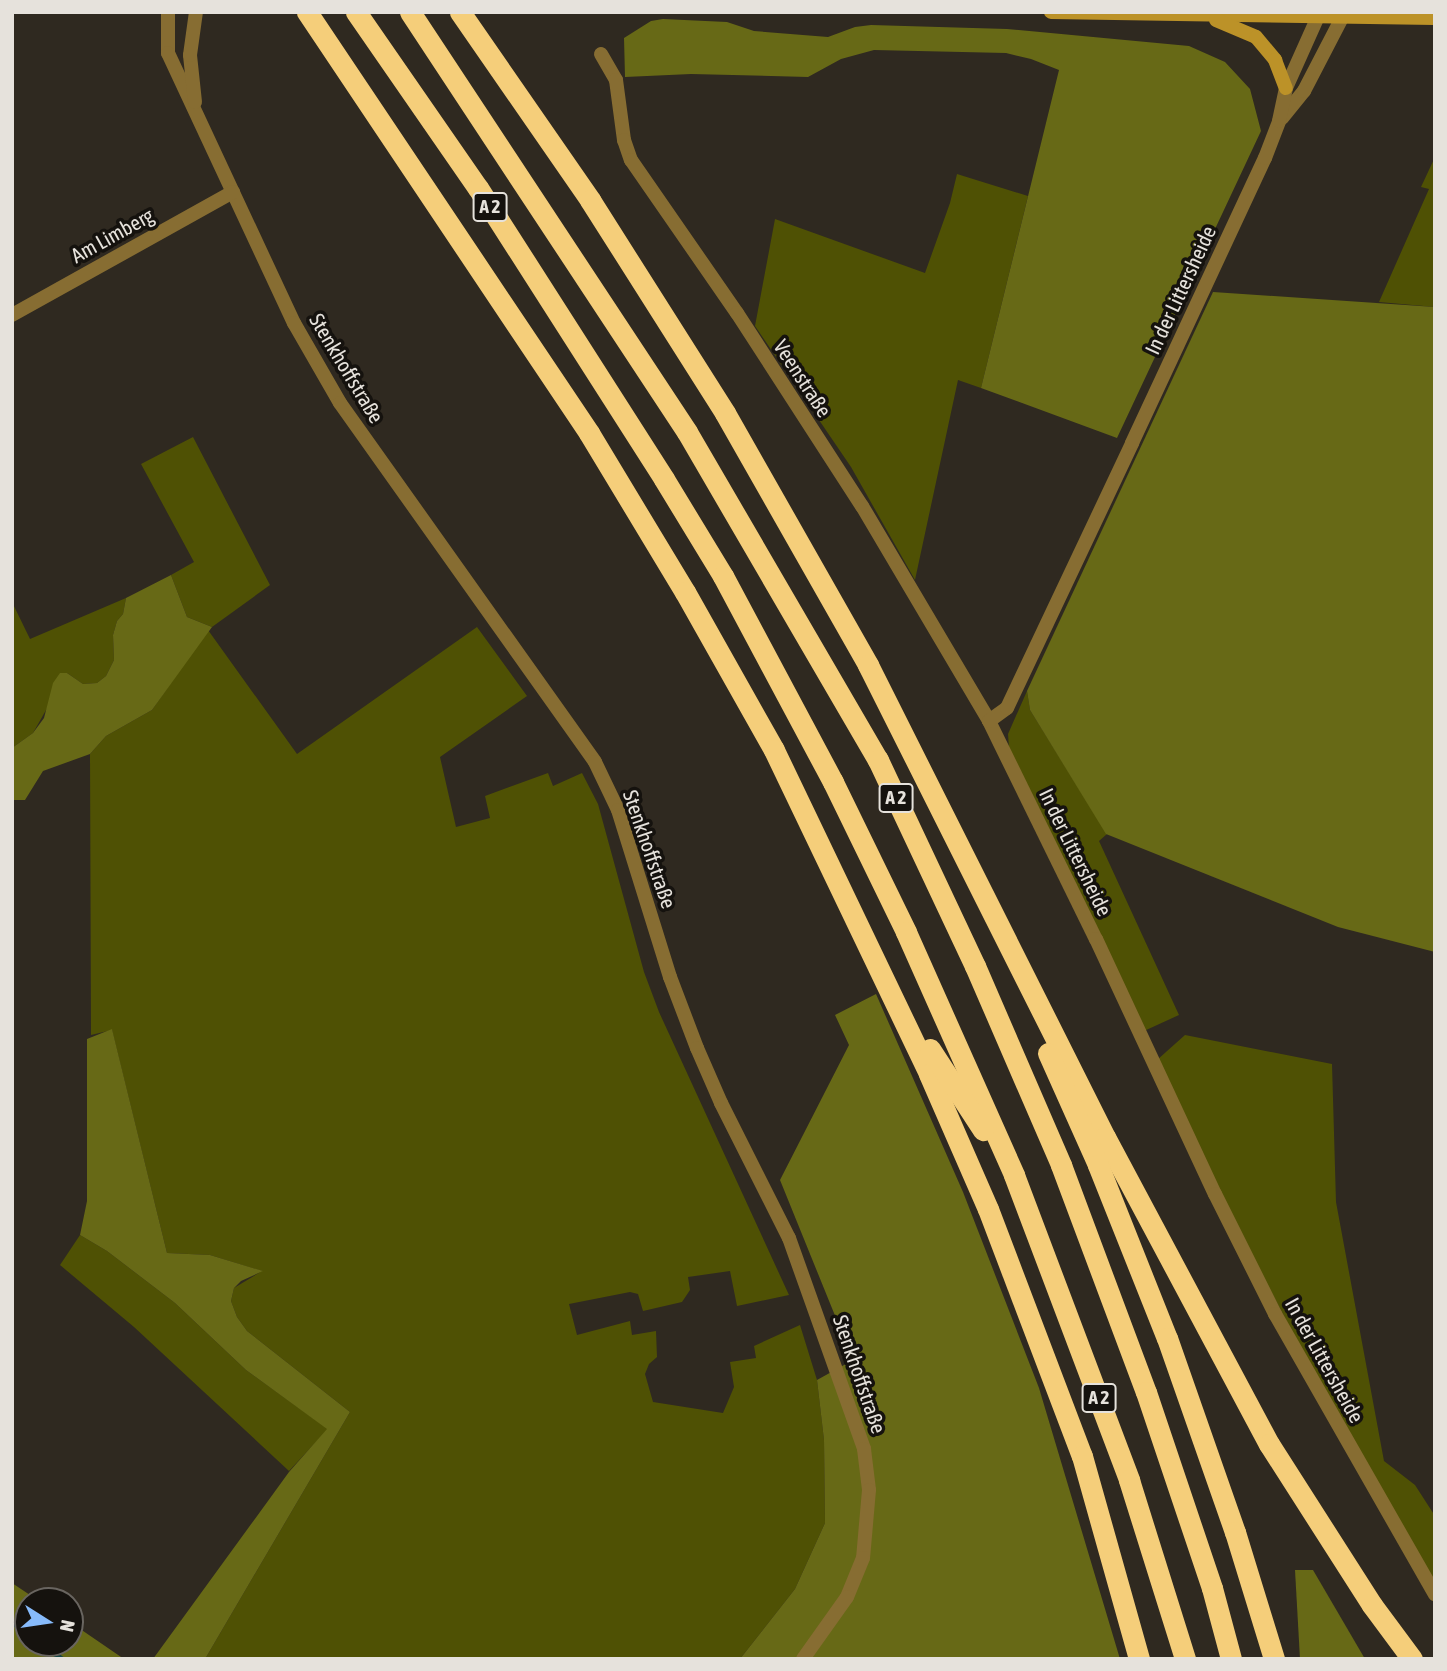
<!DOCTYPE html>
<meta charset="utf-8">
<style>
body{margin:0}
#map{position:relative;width:1447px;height:1671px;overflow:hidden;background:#2f2920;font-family:"Asap Condensed",sans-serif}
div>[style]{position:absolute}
.green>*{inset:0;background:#4f5104}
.forest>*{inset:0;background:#676916}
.stream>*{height:5px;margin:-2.5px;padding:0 2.5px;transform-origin:2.5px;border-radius:2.5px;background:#164646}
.street>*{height:14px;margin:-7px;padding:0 7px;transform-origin:7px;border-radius:7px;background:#876d32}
.secondary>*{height:14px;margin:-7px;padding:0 7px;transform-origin:7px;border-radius:7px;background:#bc9228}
.highway>*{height:21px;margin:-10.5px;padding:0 10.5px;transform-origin:10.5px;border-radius:10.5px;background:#f5ce7a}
span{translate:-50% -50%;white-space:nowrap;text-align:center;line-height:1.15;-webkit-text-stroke:7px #15120e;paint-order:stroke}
.shield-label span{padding:2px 5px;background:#15120e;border:2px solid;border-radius:5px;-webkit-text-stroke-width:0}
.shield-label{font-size:19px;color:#e6e2dc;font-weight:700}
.street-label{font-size:21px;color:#e6e2dc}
.frame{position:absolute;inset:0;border:14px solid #e6e2dc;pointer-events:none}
.north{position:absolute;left:14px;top:1587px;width:70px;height:70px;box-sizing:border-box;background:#15120e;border:2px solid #696560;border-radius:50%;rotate:102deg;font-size:19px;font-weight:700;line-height:28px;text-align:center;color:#e6e2dc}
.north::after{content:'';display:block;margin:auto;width:24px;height:32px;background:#87bbfb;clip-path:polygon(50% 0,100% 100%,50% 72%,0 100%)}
</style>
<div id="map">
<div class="green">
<div style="clip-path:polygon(1435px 157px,1435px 307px,1379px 302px,1429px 189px,1421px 187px)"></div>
<div style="clip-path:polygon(957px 174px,1028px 196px,981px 388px,958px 380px,915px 580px,851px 467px,755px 326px,775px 219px,925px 273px,950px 203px)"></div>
<div style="clip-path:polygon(193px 437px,270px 585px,212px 627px,187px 617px,171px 575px,194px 562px,141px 464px)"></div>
<div style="clip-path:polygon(126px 598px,123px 614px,117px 621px,113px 635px,114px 660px,106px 676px,97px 683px,83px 684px,67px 673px,33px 733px,12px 748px,12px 602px,30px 639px)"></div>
<div style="clip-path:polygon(477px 627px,527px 696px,440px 757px,456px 827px,490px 818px,485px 796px,548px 773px,553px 786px,582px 773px,598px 804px,644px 972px,659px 1012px,789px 1295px,737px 1306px,730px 1271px,688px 1277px,690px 1290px,682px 1302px,643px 1311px,638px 1294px,630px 1292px,569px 1304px,577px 1335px,630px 1321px,632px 1335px,656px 1331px,657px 1357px,649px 1364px,645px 1374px,653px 1402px,723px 1413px,734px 1387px,730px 1362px,756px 1358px,754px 1346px,800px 1325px,817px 1380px,824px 1440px,825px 1523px,795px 1589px,740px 1659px,205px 1659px,350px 1412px,247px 1331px,237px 1317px,231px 1301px,234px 1288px,262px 1271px,210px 1255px,167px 1253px,112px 1030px,91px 1035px,90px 754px,106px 736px,152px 710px,208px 630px,297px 754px)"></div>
<div style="clip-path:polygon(1027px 691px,1030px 710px,1107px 834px,1099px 841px,1179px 1015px,1144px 1031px,1009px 748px,1008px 734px)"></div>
<div style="clip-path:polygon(1185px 1035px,1332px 1064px,1336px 1202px,1384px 1461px,1415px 1485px,1435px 1516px,1435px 1586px,1336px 1416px,1241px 1234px,1157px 1060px)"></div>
<div style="clip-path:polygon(80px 1235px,107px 1251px,175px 1303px,246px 1370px,328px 1429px,289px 1471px,134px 1327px,60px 1265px)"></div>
</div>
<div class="forest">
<div style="clip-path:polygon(663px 19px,727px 22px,754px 31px,828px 37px,855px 27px,871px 25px,1007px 29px,1189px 46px,1225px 62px,1250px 89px,1261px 131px,1117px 438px,981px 388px,1059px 70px,1031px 59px,1006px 53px,874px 50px,841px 59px,808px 77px,691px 74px,625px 77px,624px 38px,651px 21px)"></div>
<div style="clip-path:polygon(1213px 292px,1435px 307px,1435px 952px,1338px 927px,1106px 834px,1030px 710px,1027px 691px)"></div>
<div style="clip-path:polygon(171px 575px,187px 617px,212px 627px,152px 710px,106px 736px,90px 754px,43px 771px,25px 800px,12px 800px,12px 748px,33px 733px,44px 718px,53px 683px,60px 673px,67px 673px,83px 684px,97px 683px,106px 676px,114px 660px,113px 635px,117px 621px,123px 614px,126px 598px)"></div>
<div style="clip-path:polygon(876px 994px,963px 1192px,1039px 1388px,1120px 1659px,740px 1659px,795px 1589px,825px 1523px,824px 1440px,817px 1380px,853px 1360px,780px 1180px,849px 1045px,835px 1015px)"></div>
<div style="clip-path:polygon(112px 1029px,167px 1253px,210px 1255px,263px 1271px,241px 1281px,234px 1288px,231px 1301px,237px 1317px,247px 1331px,350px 1412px,205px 1659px,153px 1659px,289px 1472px,327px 1429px,246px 1370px,175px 1303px,107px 1251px,80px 1235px,87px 1201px,87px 1039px)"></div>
<div style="clip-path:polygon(1295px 1570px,1313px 1570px,1365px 1659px,1300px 1659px)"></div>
<div style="clip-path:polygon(12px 1583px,39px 1601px,28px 1601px,28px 1643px,70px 1643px,70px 1622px,124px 1659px,12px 1659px)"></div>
</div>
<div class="stream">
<div style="left:12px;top:1622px;width:20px;rotate:37deg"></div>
<div style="left:40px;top:1643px;width:27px;rotate:36deg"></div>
</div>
<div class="street">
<div style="left:168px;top:12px;width:41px;rotate:90deg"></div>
<div style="left:168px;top:53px;width:298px;rotate:65deg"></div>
<div style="left:294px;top:323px;width:92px;rotate:60.1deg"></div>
<div style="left:340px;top:403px;width:440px;rotate:54.6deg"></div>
<div style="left:595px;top:762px;width:53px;rotate:64.4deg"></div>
<div style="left:618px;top:810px;width:175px;rotate:72.7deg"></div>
<div style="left:670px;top:977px;width:76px;rotate:69.2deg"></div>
<div style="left:697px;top:1048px;width:60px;rotate:66.4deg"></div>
<div style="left:721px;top:1103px;width:151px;rotate:63.3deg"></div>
<div style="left:789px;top:1238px;width:224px;rotate:70.4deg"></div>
<div style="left:864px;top:1449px;width:41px;rotate:83deg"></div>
<div style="left:869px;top:1490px;width:68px;rotate:95deg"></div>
<div style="left:863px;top:1558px;width:42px;rotate:112.3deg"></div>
<div style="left:847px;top:1597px;width:76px;rotate:125.4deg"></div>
<div style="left:601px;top:54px;width:30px;rotate:60deg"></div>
<div style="left:616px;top:80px;width:61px;rotate:82.4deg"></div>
<div style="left:624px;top:140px;width:21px;rotate:71deg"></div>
<div style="left:631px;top:160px;width:186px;rotate:55.3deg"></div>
<div style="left:737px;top:313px;width:230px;rotate:57.1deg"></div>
<div style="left:862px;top:506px;width:250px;rotate:59.4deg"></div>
<div style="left:989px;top:721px;width:243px;rotate:63.9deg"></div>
<div style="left:1096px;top:939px;width:281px;rotate:65deg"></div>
<div style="left:1215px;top:1194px;width:134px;rotate:63.4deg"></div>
<div style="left:1275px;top:1314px;width:323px;rotate:60.3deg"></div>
<div style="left:195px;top:102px;width:47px;rotate:-96.1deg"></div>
<div style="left:190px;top:55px;width:43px;rotate:-82.1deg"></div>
<div style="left:1282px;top:118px;width:35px;rotate:-51deg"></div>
<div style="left:1304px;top:91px;width:89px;rotate:-62.6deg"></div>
<div style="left:12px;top:315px;width:253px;rotate:-29.1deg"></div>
<div style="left:989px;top:721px;width:22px;rotate:-36deg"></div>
<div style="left:1007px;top:708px;width:293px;rotate:-64.7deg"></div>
<div style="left:1132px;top:443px;width:315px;rotate:-65deg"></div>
<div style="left:1265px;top:158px;width:40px;rotate:-69deg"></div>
<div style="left:1279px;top:121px;width:34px;rotate:-78deg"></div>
<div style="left:1286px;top:88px;width:83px;rotate:-65.9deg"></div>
</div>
<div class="secondary">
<div style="left:1051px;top:12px;width:384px;rotate:0.9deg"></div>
<div style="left:1216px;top:20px;width:43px;rotate:23deg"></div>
<div style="left:1256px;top:37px;width:30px;rotate:50deg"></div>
<div style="left:1275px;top:60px;width:30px;rotate:69deg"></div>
</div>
<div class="highway">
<div style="left:307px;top:12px;width:507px;rotate:56.18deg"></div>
<div style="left:589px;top:433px;width:186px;rotate:58.9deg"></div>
<div style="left:685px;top:592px;width:181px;rotate:60.6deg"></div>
<div style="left:774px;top:750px;width:359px;rotate:64.4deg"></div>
<div style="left:929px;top:1074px;width:147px;rotate:66.4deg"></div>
<div style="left:988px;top:1209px;width:264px;rotate:69.2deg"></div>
<div style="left:1082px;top:1456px;width:211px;rotate:74.3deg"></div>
<div style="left:356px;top:12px;width:214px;rotate:55.3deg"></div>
<div style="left:478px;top:188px;width:345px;rotate:57.4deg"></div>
<div style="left:664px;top:479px;width:114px;rotate:58.7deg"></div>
<div style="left:723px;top:576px;width:234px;rotate:61.9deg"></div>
<div style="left:833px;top:782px;width:167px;rotate:64deg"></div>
<div style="left:906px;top:932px;width:266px;rotate:66deg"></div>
<div style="left:1014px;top:1175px;width:326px;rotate:69.3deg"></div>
<div style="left:1129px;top:1480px;width:188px;rotate:72.6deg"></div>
<div style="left:410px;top:12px;width:503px;rotate:56.59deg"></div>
<div style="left:687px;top:432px;width:380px;rotate:59.8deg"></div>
<div style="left:878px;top:760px;width:228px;rotate:64.8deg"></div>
<div style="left:975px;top:966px;width:217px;rotate:66.6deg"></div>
<div style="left:1061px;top:1165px;width:242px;rotate:69.5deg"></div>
<div style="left:1146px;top:1392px;width:207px;rotate:71.4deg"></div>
<div style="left:1212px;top:1588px;width:73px;rotate:75deg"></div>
<div style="left:460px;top:12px;width:229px;rotate:55.3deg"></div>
<div style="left:590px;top:200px;width:252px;rotate:57.6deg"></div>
<div style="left:725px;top:413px;width:290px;rotate:60.4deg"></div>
<div style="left:868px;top:665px;width:528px;rotate:63.34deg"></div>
<div style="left:1105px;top:1137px;width:348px;rotate:61.9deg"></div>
<div style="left:1269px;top:1444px;width:191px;rotate:57.4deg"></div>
<div style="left:1372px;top:1605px;width:67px;rotate:53.5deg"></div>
<div style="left:930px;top:1049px;width:97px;rotate:56.8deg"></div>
<div style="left:1048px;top:1053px;width:123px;rotate:65.9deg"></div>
<div style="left:1098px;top:1165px;width:186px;rotate:68.3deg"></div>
<div style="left:1167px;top:1338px;width:206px;rotate:70.7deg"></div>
<div style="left:1235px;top:1532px;width:133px;rotate:72.9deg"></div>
</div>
<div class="shield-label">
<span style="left:490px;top:207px">A 2</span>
<span style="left:896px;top:798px">A 2</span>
<span style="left:1099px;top:1398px">A 2</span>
</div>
<div class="street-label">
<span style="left:112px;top:235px;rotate:-29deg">Am Limberg</span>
<span style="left:1180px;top:290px;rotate:-65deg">In der Littersheide</span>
<span style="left:347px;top:368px;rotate:59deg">Stenkhoffstraße</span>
<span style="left:803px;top:378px;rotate:57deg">Veenstraße</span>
<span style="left:650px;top:849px;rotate:71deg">Stenkhoffstraße</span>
<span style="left:1076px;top:852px;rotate:64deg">In der Littersheide</span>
<span style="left:1325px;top:1360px;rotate:61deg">In der Littersheide</span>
<span style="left:860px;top:1374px;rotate:71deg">Stenkhoffstraße</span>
</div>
<div class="frame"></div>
<div class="north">N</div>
</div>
